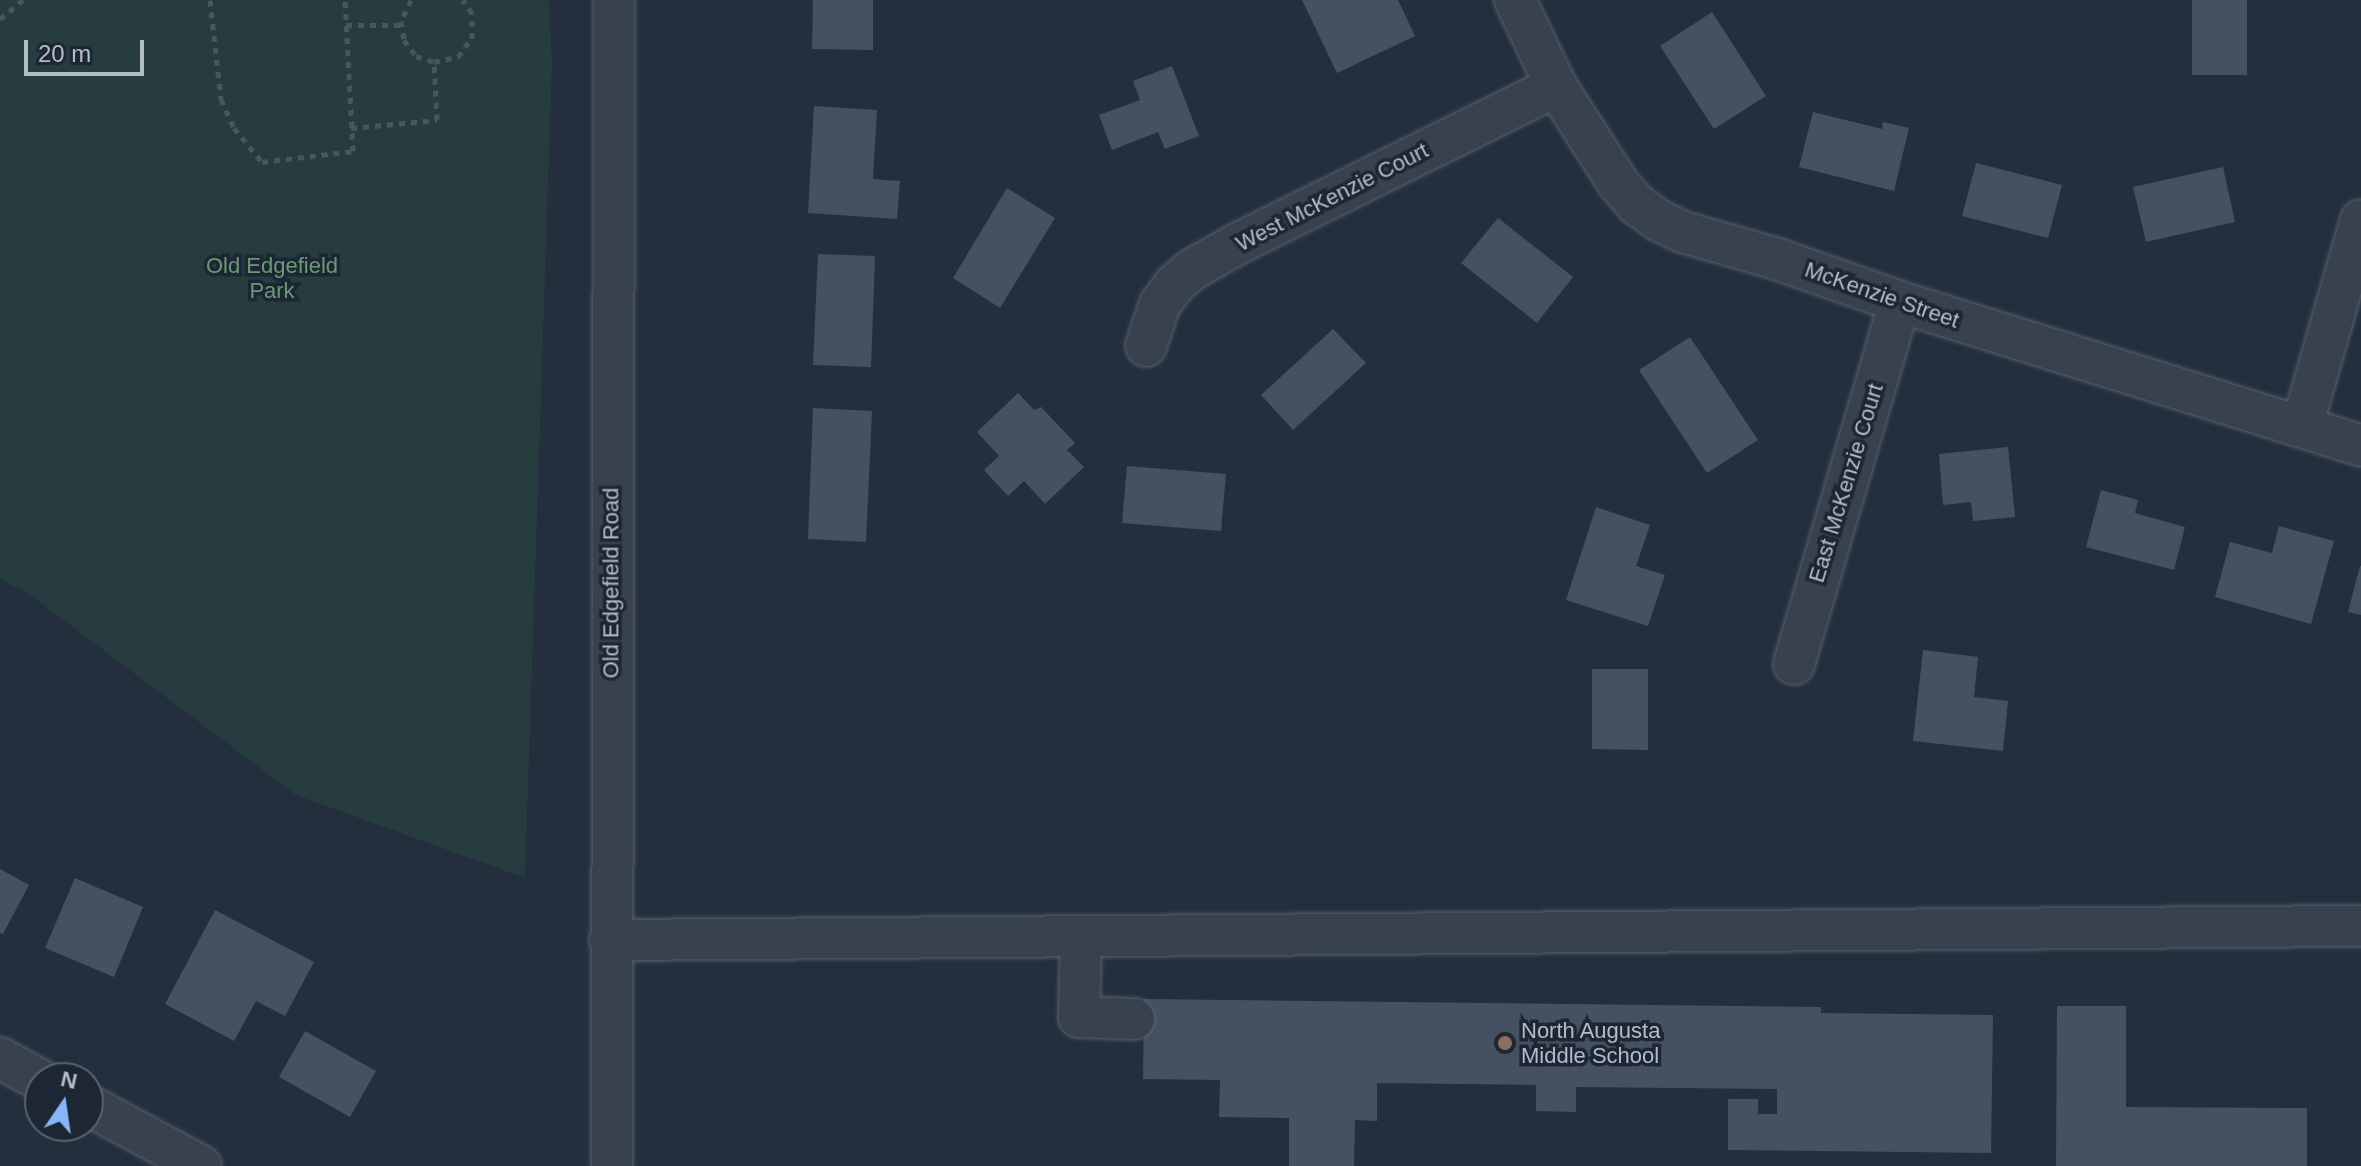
<!DOCTYPE html>
<style>
body{margin:0}
#map{position:relative;width:2361px;height:1166px;overflow:hidden;background:#242f3e;font-family:Arial,sans-serif}
div>[style]{position:absolute}
.green>*{inset:0;background:#263c3f}
.building>*{inset:0;background:#455162}
.path>*{height:5px;margin-top:-2.5px;transform-origin:0;background:repeating-linear-gradient(90deg,#44595c 0 6px,transparent 0 12px)}
.roads{filter:drop-shadow(0 0 2px #565f6c) drop-shadow(0 0 2px #565f6c)}
.minor>*{height:40px;margin:-20px;padding:0 20px;transform-origin:20px;border-radius:20px;background:#38414e}
.dots>*{width:22px;height:22px;translate:-50% -50%;box-sizing:border-box;border:4px solid #1d2633;border-radius:50%}
span{translate:-50% -50%;white-space:nowrap;text-align:center;line-height:1.15;-webkit-text-stroke:7px #1d2633;paint-order:stroke}
.street-label{font-size:22px;color:#b4bcc9}
.park-label{font-size:22px;color:#6b9a76}
.poi-label{font-size:22px;color:#b4bcc9}
.left{translate:0 -50%;text-align:left}
.north{position:absolute;left:24px;top:1062px;width:80px;height:80px;box-sizing:border-box;background:#1d2633;border:2px solid #59626f;border-radius:50%;rotate:13deg;font-size:22px;font-weight:700;line-height:32px;text-align:center;color:#b4bcc9}
.north::after{content:'';display:block;margin:auto;width:28px;height:36px;background:#8ab4f8;clip-path:polygon(50% 0,100% 100%,50% 72%,0 100%)}
.scale{position:absolute;left:24px;top:40px;width:120px;height:36px;box-sizing:border-box;border:4px solid #b4bcc9;border-top:0;padding-left:10px;font-size:24px;line-height:28px;white-space:nowrap;color:#b4bcc9;-webkit-text-stroke:6px #1d2633;paint-order:stroke}
</style>
<div id="map">
<div class="green">
<div style="clip-path:polygon(0 0,549px 0,552px 62px,525px 878px,296px 795px,29px 594px,0 579px)"></div>
</div>
<div class="building">
<div style="clip-path:polygon(813px 0,873px 0,873px 50px,812px 49px)"></div>
<div style="clip-path:polygon(1302px 0,1398px 0,1415px 36px,1337px 73px)"></div>
<div style="clip-path:polygon(2192px 0,2247px 0,2247px 75px,2192px 75px)"></div>
<div style="clip-path:polygon(1712px 12px,1766px 96px,1714px 129px,1660px 46px)"></div>
<div style="clip-path:polygon(1172px 66px,1199px 136px,1165px 149px,1158px 132px,1112px 150px,1099px 115px,1140px 100px,1133px 81px)"></div>
<div style="clip-path:polygon(814px 106px,877px 110px,873px 179px,900px 181px,897px 219px,808px 213px)"></div>
<div style="clip-path:polygon(1813px 112px,1882px 129px,1883px 122px,1909px 128px,1894px 191px,1799px 167px)"></div>
<div style="clip-path:polygon(1976px 163px,2062px 185px,2048px 238px,1962px 216px)"></div>
<div style="clip-path:polygon(2223px 167px,2235px 222px,2146px 242px,2133px 187px)"></div>
<div style="clip-path:polygon(1007px 188px,1055px 218px,1000px 308px,953px 278px)"></div>
<div style="clip-path:polygon(1498px 218px,1573px 277px,1537px 323px,1461px 263px)"></div>
<div style="clip-path:polygon(818px 254px,875px 256px,871px 367px,813px 365px)"></div>
<div style="clip-path:polygon(1333px 329px,1366px 363px,1293px 430px,1261px 395px)"></div>
<div style="clip-path:polygon(1690px 337px,1758px 440px,1707px 473px,1639px 370px)"></div>
<div style="clip-path:polygon(1018px 393px,1034px 410px,1041px 407px,1075px 443px,1067px 450px,1084px 467px,1045px 504px,1024px 481px,1008px 496px,984px 470px,999px 456px,977px 432px)"></div>
<div style="clip-path:polygon(813px 408px,872px 411px,866px 542px,808px 539px)"></div>
<div style="clip-path:polygon(2008px 447px,2015px 517px,1973px 521px,1971px 502px,1943px 505px,1939px 454px)"></div>
<div style="clip-path:polygon(1127px 466px,1226px 474px,1221px 531px,1122px 523px)"></div>
<div style="clip-path:polygon(2101px 490px,2138px 500px,2135px 513px,2185px 527px,2174px 570px,2086px 547px)"></div>
<div style="clip-path:polygon(1596px 507px,1650px 525px,1636px 566px,1665px 575px,1648px 626px,1566px 600px)"></div>
<div style="clip-path:polygon(2279px 526px,2334px 541px,2311px 624px,2215px 597px,2230px 542px,2272px 553px)"></div>
<div style="clip-path:polygon(2360px 566px,2361px 566px,2361px 615px,2348px 612px)"></div>
<div style="clip-path:polygon(1923px 650px,1978px 657px,1974px 697px,2008px 701px,2003px 751px,1913px 741px)"></div>
<div style="clip-path:polygon(1592px 669px,1648px 669px,1648px 750px,1592px 749px)"></div>
<div style="clip-path:polygon(0 869px,29px 885px,3px 934px,0 933px)"></div>
<div style="clip-path:polygon(75px 878px,143px 907px,114px 977px,45px 948px)"></div>
<div style="clip-path:polygon(215px 910px,314px 962px,285px 1016px,256px 1001px,234px 1041px,165px 1004px)"></div>
<div style="clip-path:polygon(1144px 999px,1821px 1007px,1821px 1013px,1993px 1015px,1991px 1153px,1728px 1150px,1728px 1099px,1758px 1099px,1758px 1114px,1777px 1114px,1777px 1089px,1576px 1087px,1576px 1112px,1536px 1111px,1536px 1085px,1377px 1083px,1377px 1121px,1355px 1120px,1354px 1166px,1289px 1166px,1289px 1118px,1219px 1117px,1220px 1080px,1143px 1079px)"></div>
<div style="clip-path:polygon(2057px 1006px,2126px 1006px,2126px 1107px,2307px 1108px,2307px 1166px,2056px 1166px)"></div>
<div style="clip-path:polygon(305px 1031px,376px 1071px,350px 1117px,279px 1077px)"></div>
</div>
<div class="path">
<div style="left:210px;top:0;width:100px;rotate:83.7deg"></div>
<div style="left:221px;top:99px;width:32px;rotate:66deg"></div>
<div style="left:234px;top:128px;width:44px;rotate:50.5deg"></div>
<div style="left:262px;top:162px;width:92px;rotate:-6.9deg"></div>
<div style="left:353px;top:151px;width:151px;rotate:-93deg"></div>
<div style="left:411px;top:0;width:23px;rotate:115deg"></div>
<div style="left:401px;top:21px;width:19px;rotate:81deg"></div>
<div style="left:404px;top:40px;width:20px;rotate:53deg"></div>
<div style="left:416px;top:56px;width:19px;rotate:18deg"></div>
<div style="left:434px;top:62px;width:25px;rotate:-12deg"></div>
<div style="left:458px;top:57px;width:24px;rotate:-54deg"></div>
<div style="left:472px;top:38px;width:25px;rotate:-90deg"></div>
<div style="left:472px;top:13px;width:16px;rotate:-125deg"></div>
<div style="left:0;top:19px;width:30px;rotate:-40deg"></div>
<div style="left:346px;top:25px;width:55px"></div>
<div style="left:351px;top:128px;width:86px;rotate:-5.3deg"></div>
<div style="left:437px;top:120px;width:58px;rotate:-93deg"></div>
</div>
<div class="roads">
<div class="minor">
<div style="left:1515px;top:0;width:95px;rotate:64.5deg"></div>
<div style="left:1556px;top:86px;width:115px;rotate:57.4deg"></div>
<div style="left:1618px;top:183px;width:28px;rotate:49deg"></div>
<div style="left:1636px;top:204px;width:27px;rotate:36deg"></div>
<div style="left:1658px;top:220px;width:28px;rotate:26deg"></div>
<div style="left:1683px;top:232px;width:98px;rotate:16deg"></div>
<div style="left:1777px;top:259px;width:130px;rotate:19.3deg"></div>
<div style="left:1900px;top:302px;width:483px;rotate:17.3deg"></div>
<div style="left:1146px;top:346px;width:44px;rotate:-71.6deg"></div>
<div style="left:1160px;top:304px;width:25px;rotate:-53deg"></div>
<div style="left:1175px;top:284px;width:23px;rotate:-40deg"></div>
<div style="left:1193px;top:269px;width:53px;rotate:-29.5deg"></div>
<div style="left:1239px;top:243px;width:354px;rotate:-26.3deg"></div>
<div style="left:2302px;top:426px;width:214px;rotate:-74deg"></div>
<div style="left:1794px;top:664px;width:377px;rotate:-73.7deg"></div>
<div style="left:1081px;top:936px;width:81px;rotate:91.4deg"></div>
<div style="left:1079px;top:1017px;width:55px;rotate:2.1deg"></div>
<div style="left:610px;top:940px;width:1751px;rotate:-0.46deg"></div>
<div style="left:0;top:1058px;width:46px;rotate:28.8deg"></div>
<div style="left:88px;top:1105px;width:128px;rotate:28.4deg"></div>
<div style="left:612px;top:1166px;width:1166px;rotate:-89.9deg"></div>
</div>
</div>
<div class="dots">
<div style="left:1505px;top:1043px;background:#8d6e63"></div>
</div>
<div class="street-label">
<span style="left:1332px;top:197px;rotate:-27deg">West McKenzie Court</span>
<span style="left:1882px;top:295px;rotate:19deg">McKenzie Street</span>
<span style="left:1846px;top:483px;rotate:-73deg">East McKenzie Court</span>
<span style="left:611px;top:583px;rotate:-90deg">Old Edgefield Road</span>
</div>
<div class="park-label">
<span style="left:272px;top:278px">Old Edgefield<br>Park</span>
</div>
<div class="poi-label">
<span class="left" style="left:1521px;top:1043px">North Augusta<br>Middle School</span>
</div>
<div class="north">N</div>
<div class="scale">20 m</div>
</div>
